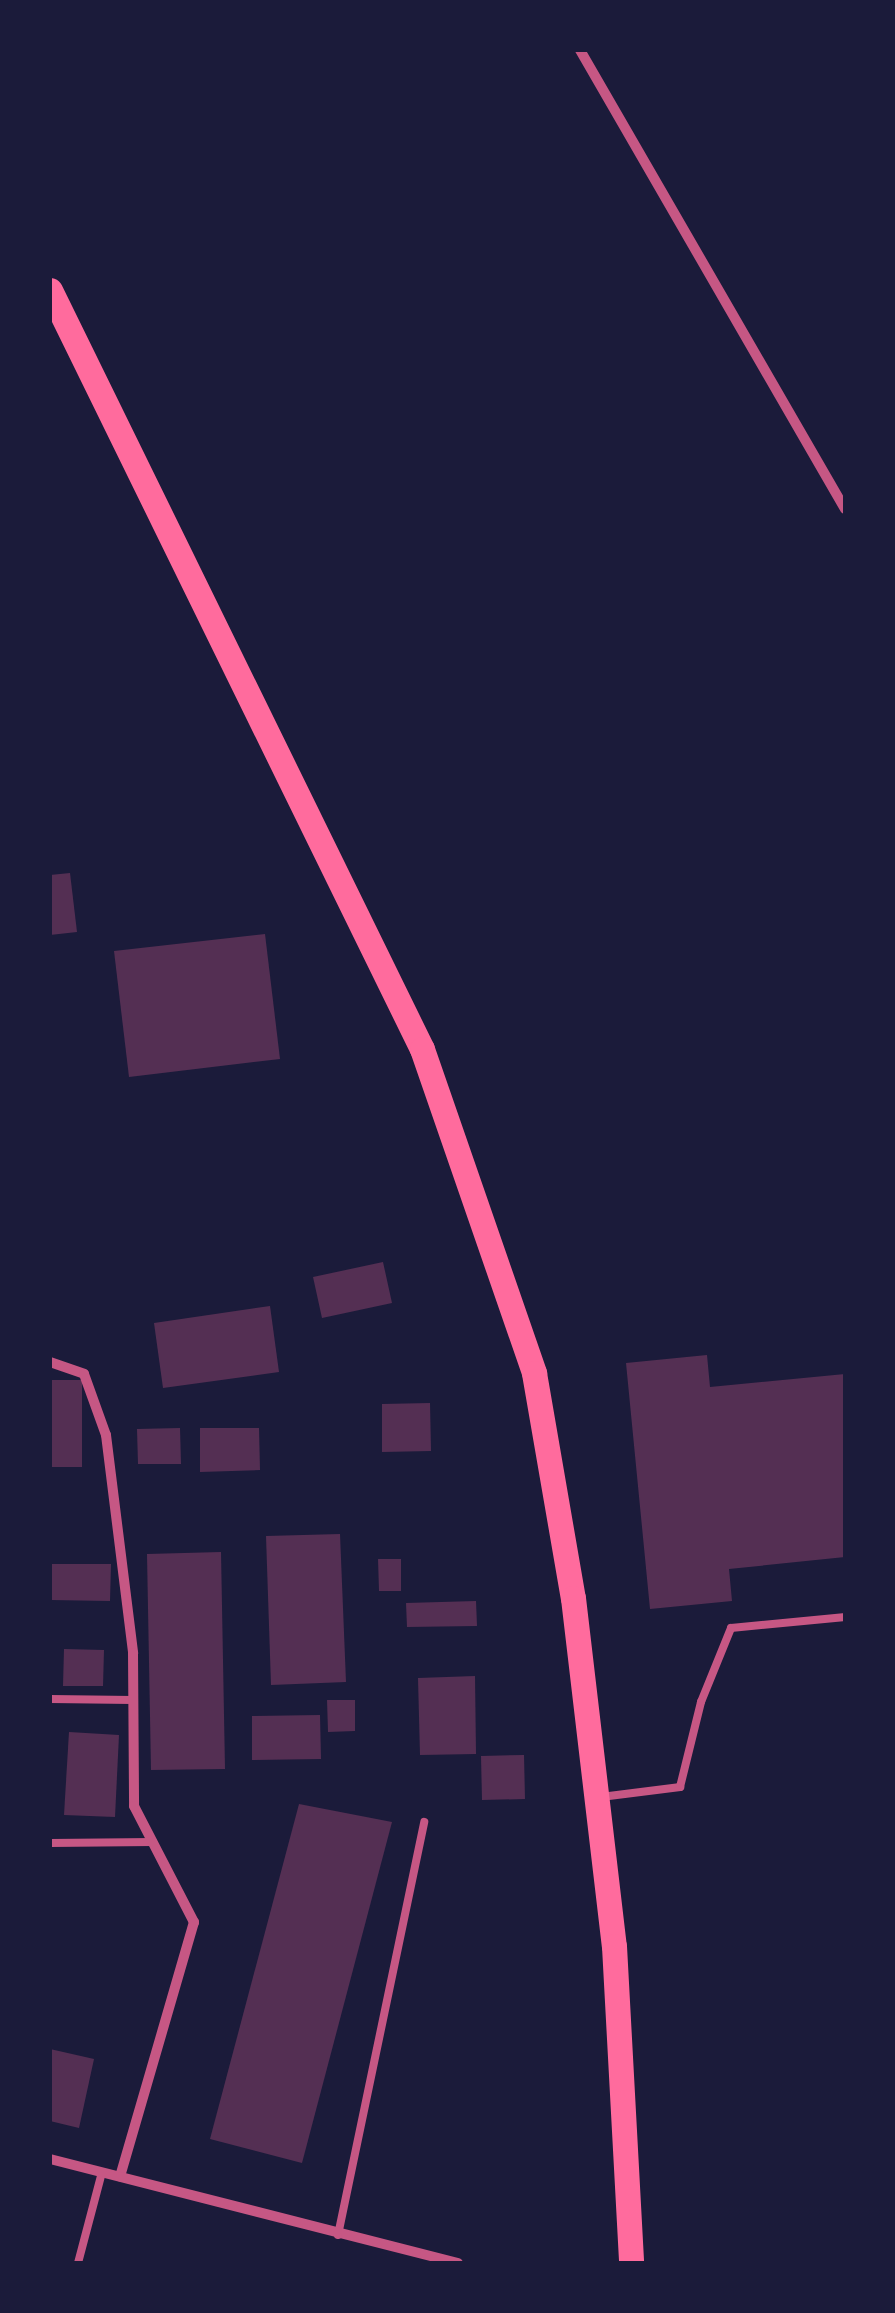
<!DOCTYPE html>
<style>
body{margin:0}
#map{position:relative;width:895px;height:2313px;overflow:hidden;background:#1b1b3a;font-family:"Golos Text",sans-serif}
div>[style]{position:absolute}
.building>*{inset:0;background:#542f53}
.service>*{height:8px;margin:-4px;padding:0 4px;transform-origin:4px;border-radius:4px;background:#c65784}
.minor>*{height:10px;margin:-5px;padding:0 5px;transform-origin:5px;border-radius:5px;background:#c65784}
.primary>*{height:25px;margin:-12.5px;padding:0 12.5px;transform-origin:12.5px;border-radius:12.5px;background:#ff6b9d}
span{translate:-50% -50%;white-space:nowrap;text-align:center;line-height:1.15;-webkit-text-stroke:10px #1b1b3a;paint-order:stroke}
.frame{position:absolute;inset:0;border:52px solid #1b1b3a;pointer-events:none}
</style>
<div id="map">
<div class="building">
<div style="clip-path:polygon(70px 873px,77px 932px,50px 935px,50px 875px)"></div>
<div style="clip-path:polygon(265px 934px,280px 1059px,129px 1077px,114px 951px)"></div>
<div style="clip-path:polygon(383px 1262px,392px 1303px,322px 1318px,313px 1277px)"></div>
<div style="clip-path:polygon(270px 1306px,279px 1372px,163px 1388px,154px 1323px)"></div>
<div style="clip-path:polygon(707px 1355px,710px 1387px,845px 1374px,845px 1557px,729px 1569px,732px 1601px,650px 1609px,626px 1363px)"></div>
<div style="clip-path:polygon(50px 1380px,82px 1380px,82px 1467px,50px 1467px)"></div>
<div style="clip-path:polygon(430px 1403px,431px 1451px,382px 1452px,382px 1404px)"></div>
<div style="clip-path:polygon(180px 1428px,181px 1464px,138px 1464px,137px 1429px)"></div>
<div style="clip-path:polygon(200px 1428px,259px 1428px,260px 1470px,200px 1472px)"></div>
<div style="clip-path:polygon(340px 1534px,346px 1682px,271px 1685px,266px 1536px)"></div>
<div style="clip-path:polygon(221px 1552px,225px 1769px,151px 1770px,147px 1554px)"></div>
<div style="clip-path:polygon(378px 1559px,401px 1559px,401px 1591px,379px 1591px)"></div>
<div style="clip-path:polygon(50px 1564px,111px 1564px,110px 1601px,50px 1600px)"></div>
<div style="clip-path:polygon(476px 1601px,477px 1626px,407px 1627px,406px 1603px)"></div>
<div style="clip-path:polygon(64px 1649px,104px 1650px,103px 1686px,63px 1686px)"></div>
<div style="clip-path:polygon(475px 1676px,476px 1754px,420px 1755px,418px 1678px)"></div>
<div style="clip-path:polygon(327px 1700px,355px 1700px,355px 1731px,328px 1732px)"></div>
<div style="clip-path:polygon(320px 1715px,321px 1759px,252px 1760px,252px 1716px)"></div>
<div style="clip-path:polygon(69px 1732px,119px 1735px,115px 1817px,64px 1815px)"></div>
<div style="clip-path:polygon(524px 1755px,525px 1799px,482px 1800px,481px 1756px)"></div>
<div style="clip-path:polygon(299px 1804px,392px 1822px,302px 2163px,210px 2139px)"></div>
<div style="clip-path:polygon(50px 2049px,94px 2059px,79px 2128px,50px 2121px)"></div>
</div>
<div class="service">
<div style="left:50px;top:1699px;width:83px;rotate:0.7deg"></div>
<div style="left:601px;top:1797px;width:80px;rotate:-7.2deg"></div>
<div style="left:680px;top:1787px;width:88px;rotate:-76.1deg"></div>
<div style="left:701px;top:1702px;width:80px;rotate:-67.9deg"></div>
<div style="left:731px;top:1628px;width:115px;rotate:-5.5deg"></div>
<div style="left:50px;top:1843px;width:103px;rotate:-0.6deg"></div>
<div style="left:338px;top:2235px;width:422px;rotate:-78.2deg"></div>
<div style="left:78px;top:2263px;width:94px;rotate:-75.2deg"></div>
</div>
<div class="minor">
<div style="left:580px;top:50px;width:530px;rotate:60deg"></div>
<div style="left:50px;top:1362px;width:36px;rotate:19deg"></div>
<div style="left:84px;top:1374px;width:65px;rotate:70.2deg"></div>
<div style="left:106px;top:1435px;width:220px;rotate:82.9deg"></div>
<div style="left:133px;top:1653px;width:153px;rotate:89.6deg"></div>
<div style="left:134px;top:1806px;width:131px;rotate:62.7deg"></div>
<div style="left:194px;top:1922px;width:265px;rotate:106.2deg"></div>
<div style="left:50px;top:2159px;width:421px;rotate:14.3deg"></div>
</div>
<div class="primary">
<div style="left:50px;top:290px;width:845px;rotate:63.89deg"></div>
<div style="left:422px;top:1049px;width:343px;rotate:70.9deg"></div>
<div style="left:534px;top:1373px;width:228px;rotate:80.2deg"></div>
<div style="left:573px;top:1598px;width:350px;rotate:83.3deg"></div>
<div style="left:614px;top:1946px;width:317px;rotate:86.9deg"></div>
</div>
<div class="frame"></div>
</div>
